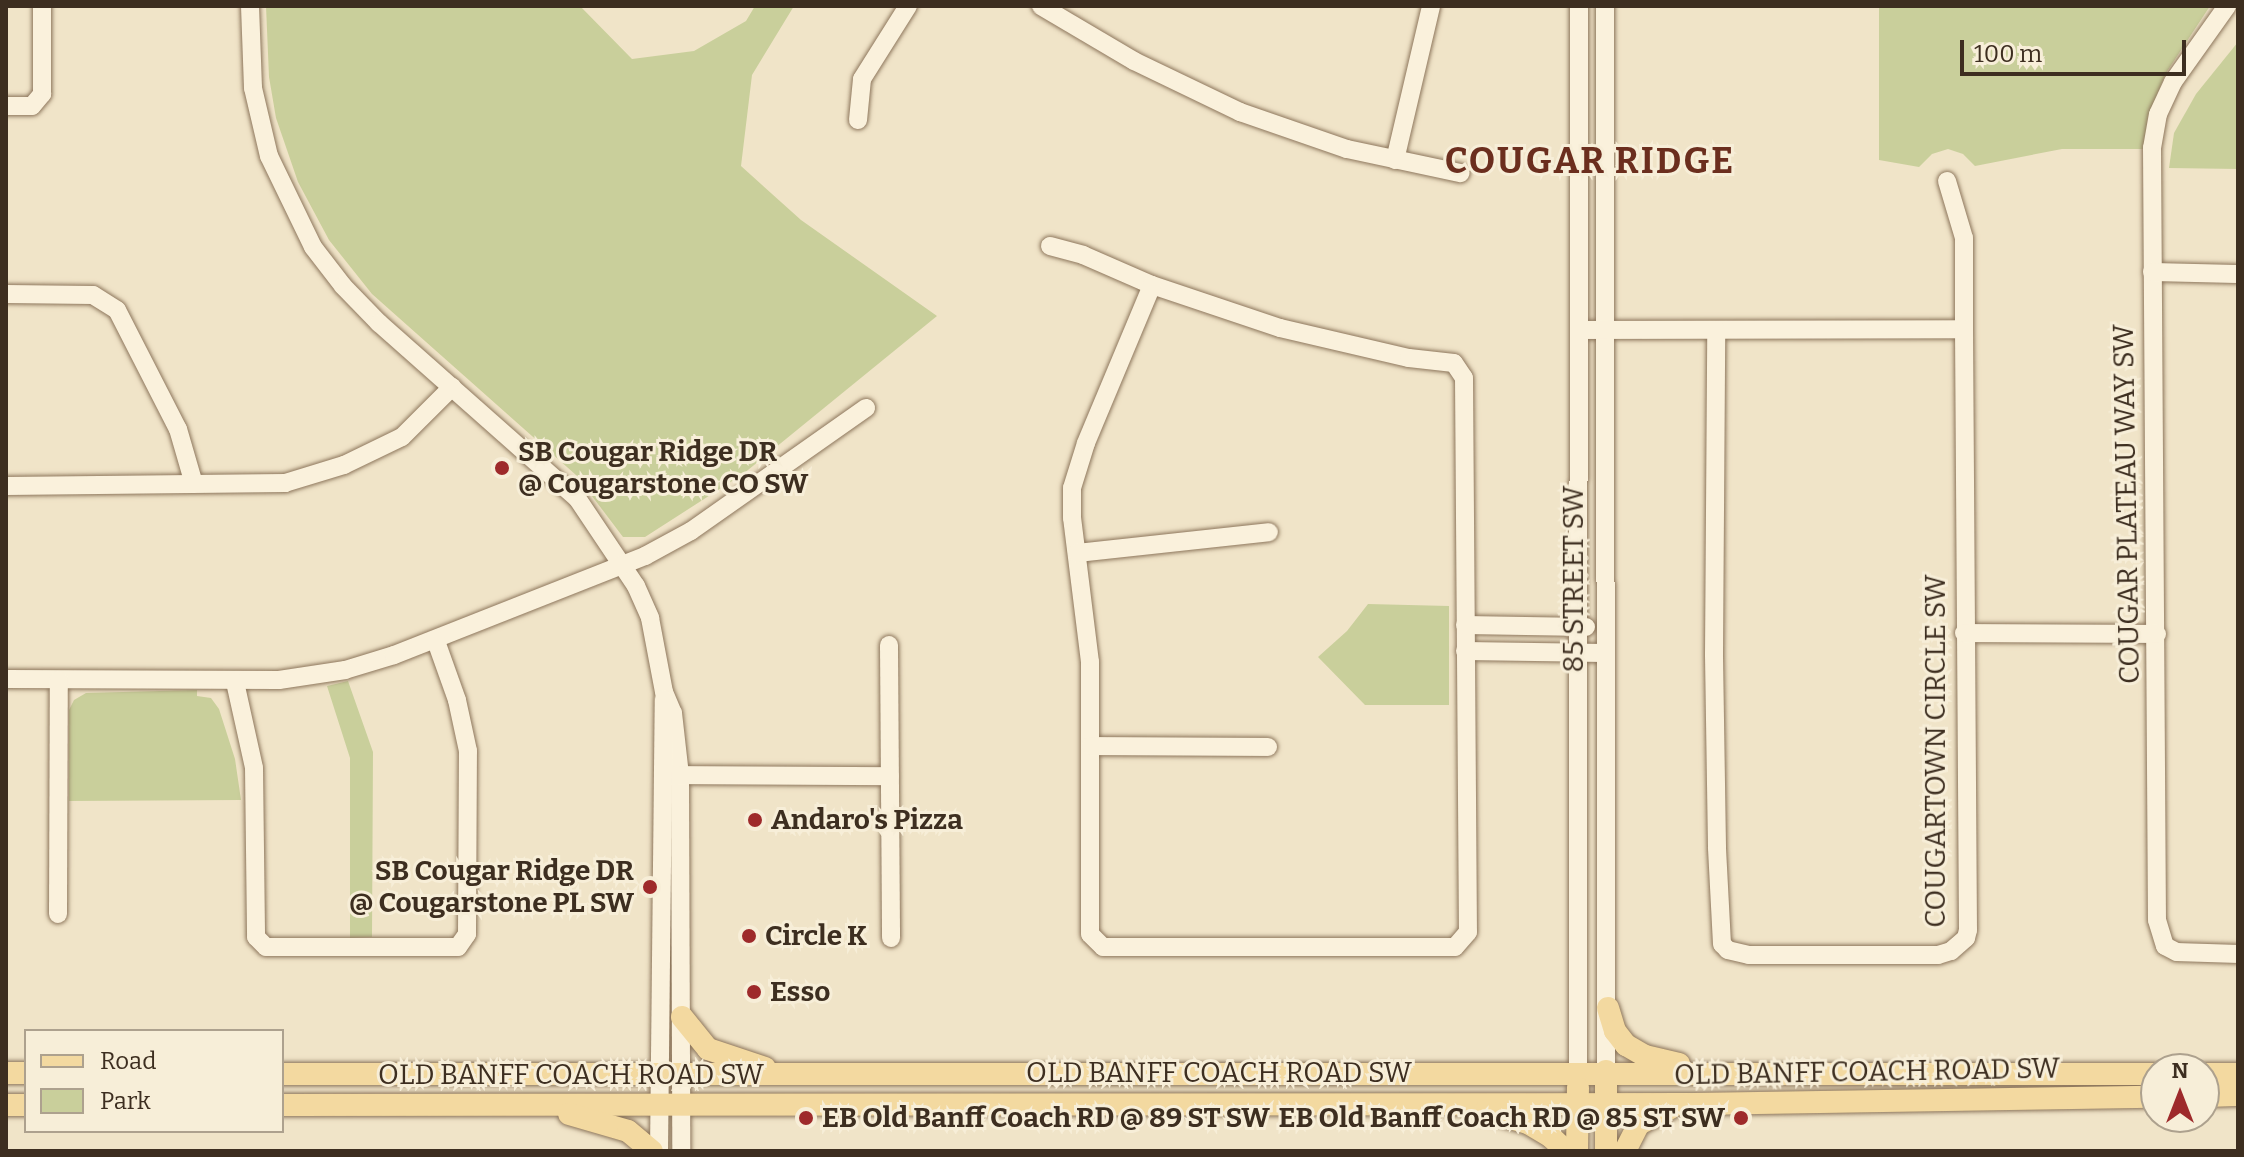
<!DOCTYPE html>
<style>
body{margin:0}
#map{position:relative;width:2244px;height:1157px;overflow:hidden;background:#f0e4c8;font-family:Bitter,serif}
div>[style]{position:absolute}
.green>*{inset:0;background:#c9cf9b}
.roads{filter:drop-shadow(0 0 2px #8d765c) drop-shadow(0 0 2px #8d765c)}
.minor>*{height:18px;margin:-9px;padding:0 9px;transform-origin:9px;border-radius:9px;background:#faf1dc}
.major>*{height:22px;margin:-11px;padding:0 11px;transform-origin:11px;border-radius:11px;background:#f3d9a0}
.dots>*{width:22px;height:22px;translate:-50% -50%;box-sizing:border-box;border:4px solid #f7eed8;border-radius:50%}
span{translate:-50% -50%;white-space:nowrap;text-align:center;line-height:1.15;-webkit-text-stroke:6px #f7eed8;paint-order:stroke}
.poi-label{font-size:28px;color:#3d2e20;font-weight:700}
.left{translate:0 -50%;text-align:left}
.right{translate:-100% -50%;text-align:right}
.street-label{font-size:28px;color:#3d2e20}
.district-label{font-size:36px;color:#6b2e1e;font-weight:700;letter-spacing:2px}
.frame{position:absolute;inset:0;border:8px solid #3d2e20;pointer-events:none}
.legend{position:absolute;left:24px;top:1029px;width:260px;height:104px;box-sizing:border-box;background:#f7eed8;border:2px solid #ada18e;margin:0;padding:10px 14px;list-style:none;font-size:24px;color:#3d2e20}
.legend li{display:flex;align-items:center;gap:16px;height:40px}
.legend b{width:40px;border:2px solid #ada18e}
.north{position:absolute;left:2140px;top:1053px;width:80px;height:80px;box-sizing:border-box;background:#f7eed8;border:2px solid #ada18e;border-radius:50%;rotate:0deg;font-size:22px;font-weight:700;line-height:32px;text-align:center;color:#3d2e20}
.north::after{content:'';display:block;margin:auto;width:28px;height:36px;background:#9e2a2b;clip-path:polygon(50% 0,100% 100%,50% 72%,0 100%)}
.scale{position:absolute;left:1960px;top:40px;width:226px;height:36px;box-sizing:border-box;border:4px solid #3d2e20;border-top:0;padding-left:10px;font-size:24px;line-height:28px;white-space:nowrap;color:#3d2e20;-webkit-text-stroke:6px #f7eed8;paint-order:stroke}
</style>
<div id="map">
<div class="green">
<div style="clip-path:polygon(266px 6px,580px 6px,632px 59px,694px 51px,746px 21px,755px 6px,794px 6px,752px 75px,741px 166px,801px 220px,937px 316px,743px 474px,645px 537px,623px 537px,576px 475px,372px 294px,329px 240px,298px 182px,276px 118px,269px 77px)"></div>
<div style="clip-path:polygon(1879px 6px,2210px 6px,2166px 73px,2148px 117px,2143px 149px,2062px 149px,1975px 166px,1963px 154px,1948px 149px,1932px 154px,1919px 167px,1879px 160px)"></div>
<div style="clip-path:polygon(2238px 42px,2238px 169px,2169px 168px,2174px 133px,2196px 94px)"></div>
<div style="clip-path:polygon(1368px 604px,1449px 606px,1449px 705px,1365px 705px,1318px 657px,1347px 631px)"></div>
<div style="clip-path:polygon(348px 681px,373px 752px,372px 937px,350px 938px,350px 758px,327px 686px)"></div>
<div style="clip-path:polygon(197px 690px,197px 696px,211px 698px,219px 709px,235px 759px,241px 800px,69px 801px,69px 710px,74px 700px,86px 693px)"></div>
</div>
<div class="roads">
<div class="minor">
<div style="left:250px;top:6px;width:82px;rotate:87.9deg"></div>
<div style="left:253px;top:88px;width:70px;rotate:76.8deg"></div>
<div style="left:269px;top:156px;width:101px;rotate:64.2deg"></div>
<div style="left:313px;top:247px;width:49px;rotate:52.4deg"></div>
<div style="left:343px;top:286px;width:52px;rotate:45.8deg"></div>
<div style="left:379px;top:323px;width:264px;rotate:41.5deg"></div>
<div style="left:577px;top:498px;width:106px;rotate:56.2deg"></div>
<div style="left:636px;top:586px;width:35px;rotate:66deg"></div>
<div style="left:650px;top:618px;width:75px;rotate:79.3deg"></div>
<div style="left:664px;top:692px;width:23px;rotate:67deg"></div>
<div style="left:673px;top:713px;width:62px;rotate:83.6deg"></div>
<div style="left:680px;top:775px;width:376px;rotate:89.8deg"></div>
<div style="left:1041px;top:6px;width:108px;rotate:30.6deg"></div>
<div style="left:1134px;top:61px;width:118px;rotate:25.7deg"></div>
<div style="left:1240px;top:112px;width:113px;rotate:19.1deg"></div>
<div style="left:1347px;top:149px;width:116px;rotate:12deg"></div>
<div style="left:1605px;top:6px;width:1065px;rotate:89.95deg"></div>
<div style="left:2227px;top:6px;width:93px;rotate:125.4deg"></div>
<div style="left:2173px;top:82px;width:35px;rotate:115deg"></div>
<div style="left:2158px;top:114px;width:35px;rotate:100deg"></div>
<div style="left:2152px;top:148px;width:772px;rotate:89.63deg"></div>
<div style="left:2157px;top:920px;width:27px;rotate:73deg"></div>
<div style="left:2165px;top:946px;width:13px;rotate:27deg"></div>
<div style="left:2177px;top:952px;width:61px;rotate:1.9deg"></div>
<div style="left:6px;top:106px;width:26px"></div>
<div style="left:32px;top:106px;width:16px;rotate:-50deg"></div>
<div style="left:42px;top:94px;width:88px;rotate:-90deg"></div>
<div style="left:858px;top:120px;width:41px;rotate:-84.4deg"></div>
<div style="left:862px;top:79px;width:86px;rotate:-57.8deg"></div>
<div style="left:1395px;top:160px;width:158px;rotate:-76.8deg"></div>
<div style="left:1947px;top:181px;width:59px;rotate:73.4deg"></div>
<div style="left:1964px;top:238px;width:91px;rotate:90deg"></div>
<div style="left:1050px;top:246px;width:34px;rotate:15deg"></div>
<div style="left:1083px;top:255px;width:75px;rotate:23.5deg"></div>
<div style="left:2152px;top:272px;width:86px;rotate:1.3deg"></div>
<div style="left:1152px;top:285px;width:135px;rotate:18.6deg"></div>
<div style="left:1280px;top:328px;width:132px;rotate:13.1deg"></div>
<div style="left:1409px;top:358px;width:45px;rotate:6.3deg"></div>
<div style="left:1454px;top:363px;width:18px;rotate:56deg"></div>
<div style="left:1464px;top:378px;width:554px;rotate:89.59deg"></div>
<div style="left:1468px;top:932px;width:20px;rotate:131deg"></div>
<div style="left:1455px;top:947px;width:352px;rotate:180deg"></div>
<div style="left:1103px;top:947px;width:18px;rotate:-135deg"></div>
<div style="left:1090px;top:934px;width:272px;rotate:-90deg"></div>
<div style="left:1090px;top:662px;width:145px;rotate:-97.1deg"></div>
<div style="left:1072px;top:518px;width:30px;rotate:-90deg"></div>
<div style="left:1072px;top:488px;width:47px;rotate:-72.7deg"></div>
<div style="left:1086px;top:443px;width:171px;rotate:-67.3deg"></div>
<div style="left:6px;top:294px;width:87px;rotate:0.7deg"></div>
<div style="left:93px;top:295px;width:28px;rotate:32deg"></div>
<div style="left:117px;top:310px;width:134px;rotate:62.9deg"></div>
<div style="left:178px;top:429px;width:57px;rotate:73.8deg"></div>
<div style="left:1580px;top:330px;width:384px;rotate:-0.1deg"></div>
<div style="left:1964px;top:329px;width:601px;rotate:89.62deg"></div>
<div style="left:1968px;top:930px;width:8px;rotate:104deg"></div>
<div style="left:1966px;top:938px;width:20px;rotate:139deg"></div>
<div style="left:1951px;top:951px;width:14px;rotate:163deg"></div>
<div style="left:1938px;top:955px;width:189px;rotate:180deg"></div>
<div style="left:1749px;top:955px;width:22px;rotate:-167deg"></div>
<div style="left:1728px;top:950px;width:8px;rotate:-135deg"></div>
<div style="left:1722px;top:944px;width:97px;rotate:-93deg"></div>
<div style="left:1717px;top:847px;width:193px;rotate:-90.9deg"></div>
<div style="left:1714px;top:654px;width:324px;rotate:-89.6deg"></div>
<div style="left:6px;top:486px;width:279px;rotate:-0.6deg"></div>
<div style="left:285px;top:483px;width:62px;rotate:-17deg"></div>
<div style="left:344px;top:465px;width:64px;rotate:-25.8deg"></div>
<div style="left:402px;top:437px;width:71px;rotate:-45deg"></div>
<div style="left:1077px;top:553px;width:193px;rotate:-6.2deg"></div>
<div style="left:1465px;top:625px;width:121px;rotate:0.9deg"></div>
<div style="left:1964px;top:633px;width:193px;rotate:0.3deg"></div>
<div style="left:889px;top:645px;width:293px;rotate:89.6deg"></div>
<div style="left:1465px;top:651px;width:139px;rotate:0.8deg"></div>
<div style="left:6px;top:679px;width:273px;rotate:0.2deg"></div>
<div style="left:279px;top:680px;width:67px;rotate:-8.6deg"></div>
<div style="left:345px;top:670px;width:51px;rotate:-17deg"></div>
<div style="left:394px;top:655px;width:270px;rotate:-21.5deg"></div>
<div style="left:645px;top:556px;width:52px;rotate:-28.5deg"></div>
<div style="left:691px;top:531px;width:214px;rotate:-35.1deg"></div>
<div style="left:235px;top:682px;width:88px;rotate:77.5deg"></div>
<div style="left:254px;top:768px;width:169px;rotate:89.3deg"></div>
<div style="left:256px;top:937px;width:14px;rotate:45deg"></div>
<div style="left:266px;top:947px;width:192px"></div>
<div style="left:458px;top:947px;width:16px;rotate:-55deg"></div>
<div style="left:467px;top:934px;width:183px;rotate:-89.7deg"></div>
<div style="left:468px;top:751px;width:52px;rotate:-102.2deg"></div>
<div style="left:457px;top:700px;width:63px;rotate:-109.6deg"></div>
<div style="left:1091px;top:746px;width:177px;rotate:0.3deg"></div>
<div style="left:668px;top:775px;width:222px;rotate:0.3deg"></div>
<div style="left:58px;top:914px;width:234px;rotate:-89.8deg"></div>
<div style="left:1578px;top:1072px;width:1066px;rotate:-89.95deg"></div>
<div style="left:659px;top:1151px;width:452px;rotate:-89.4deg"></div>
</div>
<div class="major">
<div style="left:1608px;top:1008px;width:24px;rotate:73deg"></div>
<div style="left:1615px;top:1031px;width:18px;rotate:52deg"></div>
<div style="left:1626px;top:1045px;width:22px;rotate:30deg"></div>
<div style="left:1645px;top:1056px;width:35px;rotate:13deg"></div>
<div style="left:682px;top:1017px;width:41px;rotate:50.9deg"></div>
<div style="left:708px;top:1049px;width:60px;rotate:18.4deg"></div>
<div style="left:6px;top:1073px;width:20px"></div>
<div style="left:282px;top:1074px;width:1874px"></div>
<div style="left:2204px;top:1074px;width:34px"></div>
<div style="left:2204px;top:1096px;width:34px;rotate:-2deg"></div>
<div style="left:6px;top:1105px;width:20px"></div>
<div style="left:282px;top:1105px;width:1408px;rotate:-0.04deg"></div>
<div style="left:1690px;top:1104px;width:466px;rotate:-0.9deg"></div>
<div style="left:1485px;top:1111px;width:45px;rotate:15.6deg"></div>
<div style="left:1528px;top:1123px;width:27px;rotate:31deg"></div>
<div style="left:1551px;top:1137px;width:21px;rotate:43deg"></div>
<div style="left:569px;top:1114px;width:61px;rotate:16.1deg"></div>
<div style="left:628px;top:1131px;width:31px;rotate:40deg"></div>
<div style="left:1577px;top:1151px;width:63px;rotate:-89.1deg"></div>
<div style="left:1606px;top:1151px;width:80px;rotate:-90deg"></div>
<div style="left:1625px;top:1151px;width:30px;rotate:-63deg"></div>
<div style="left:1639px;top:1124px;width:36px;rotate:-27deg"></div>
</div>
</div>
<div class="dots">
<div style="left:502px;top:468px;background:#9e2a2b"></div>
<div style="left:755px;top:820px;background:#9e2a2b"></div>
<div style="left:650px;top:887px;background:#9e2a2b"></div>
<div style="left:749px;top:936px;background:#9e2a2b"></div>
<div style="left:754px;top:992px;background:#9e2a2b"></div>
<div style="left:806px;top:1118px;background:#9e2a2b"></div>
<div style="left:1741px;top:1118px;background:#9e2a2b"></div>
</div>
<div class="poi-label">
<span class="left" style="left:518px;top:468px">SB Cougar Ridge DR<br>@ Cougarstone CO SW</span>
<span class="left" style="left:771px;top:820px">Andaro's Pizza</span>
<span class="right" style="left:634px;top:887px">SB Cougar Ridge DR<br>@ Cougarstone PL SW</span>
<span class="left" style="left:765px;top:936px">Circle K</span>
<span class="left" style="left:770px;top:992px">Esso</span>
<span class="left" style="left:822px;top:1118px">EB Old Banff Coach RD @ 89 ST SW</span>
<span class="right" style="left:1725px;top:1118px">EB Old Banff Coach RD @ 85 ST SW</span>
</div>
<div class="street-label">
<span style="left:2127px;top:504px;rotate:-91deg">COUGAR PLATEAU WAY SW</span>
<span style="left:1574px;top:579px;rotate:-90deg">85 STREET SW</span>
<span style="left:1936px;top:751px;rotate:-90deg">COUGARTOWN CIRCLE SW</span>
<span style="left:1867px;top:1072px;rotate:-1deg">OLD BANFF COACH ROAD SW</span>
<span style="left:1219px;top:1073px">OLD BANFF COACH ROAD SW</span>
<span style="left:571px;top:1075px">OLD BANFF COACH ROAD SW</span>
</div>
<div class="district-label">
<span style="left:1590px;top:162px">COUGAR RIDGE</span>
</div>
<div class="frame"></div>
<ul class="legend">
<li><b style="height:10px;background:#f3d9a0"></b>Road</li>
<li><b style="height:22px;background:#c9cf9b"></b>Park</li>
</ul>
<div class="north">N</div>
<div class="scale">100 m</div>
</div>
